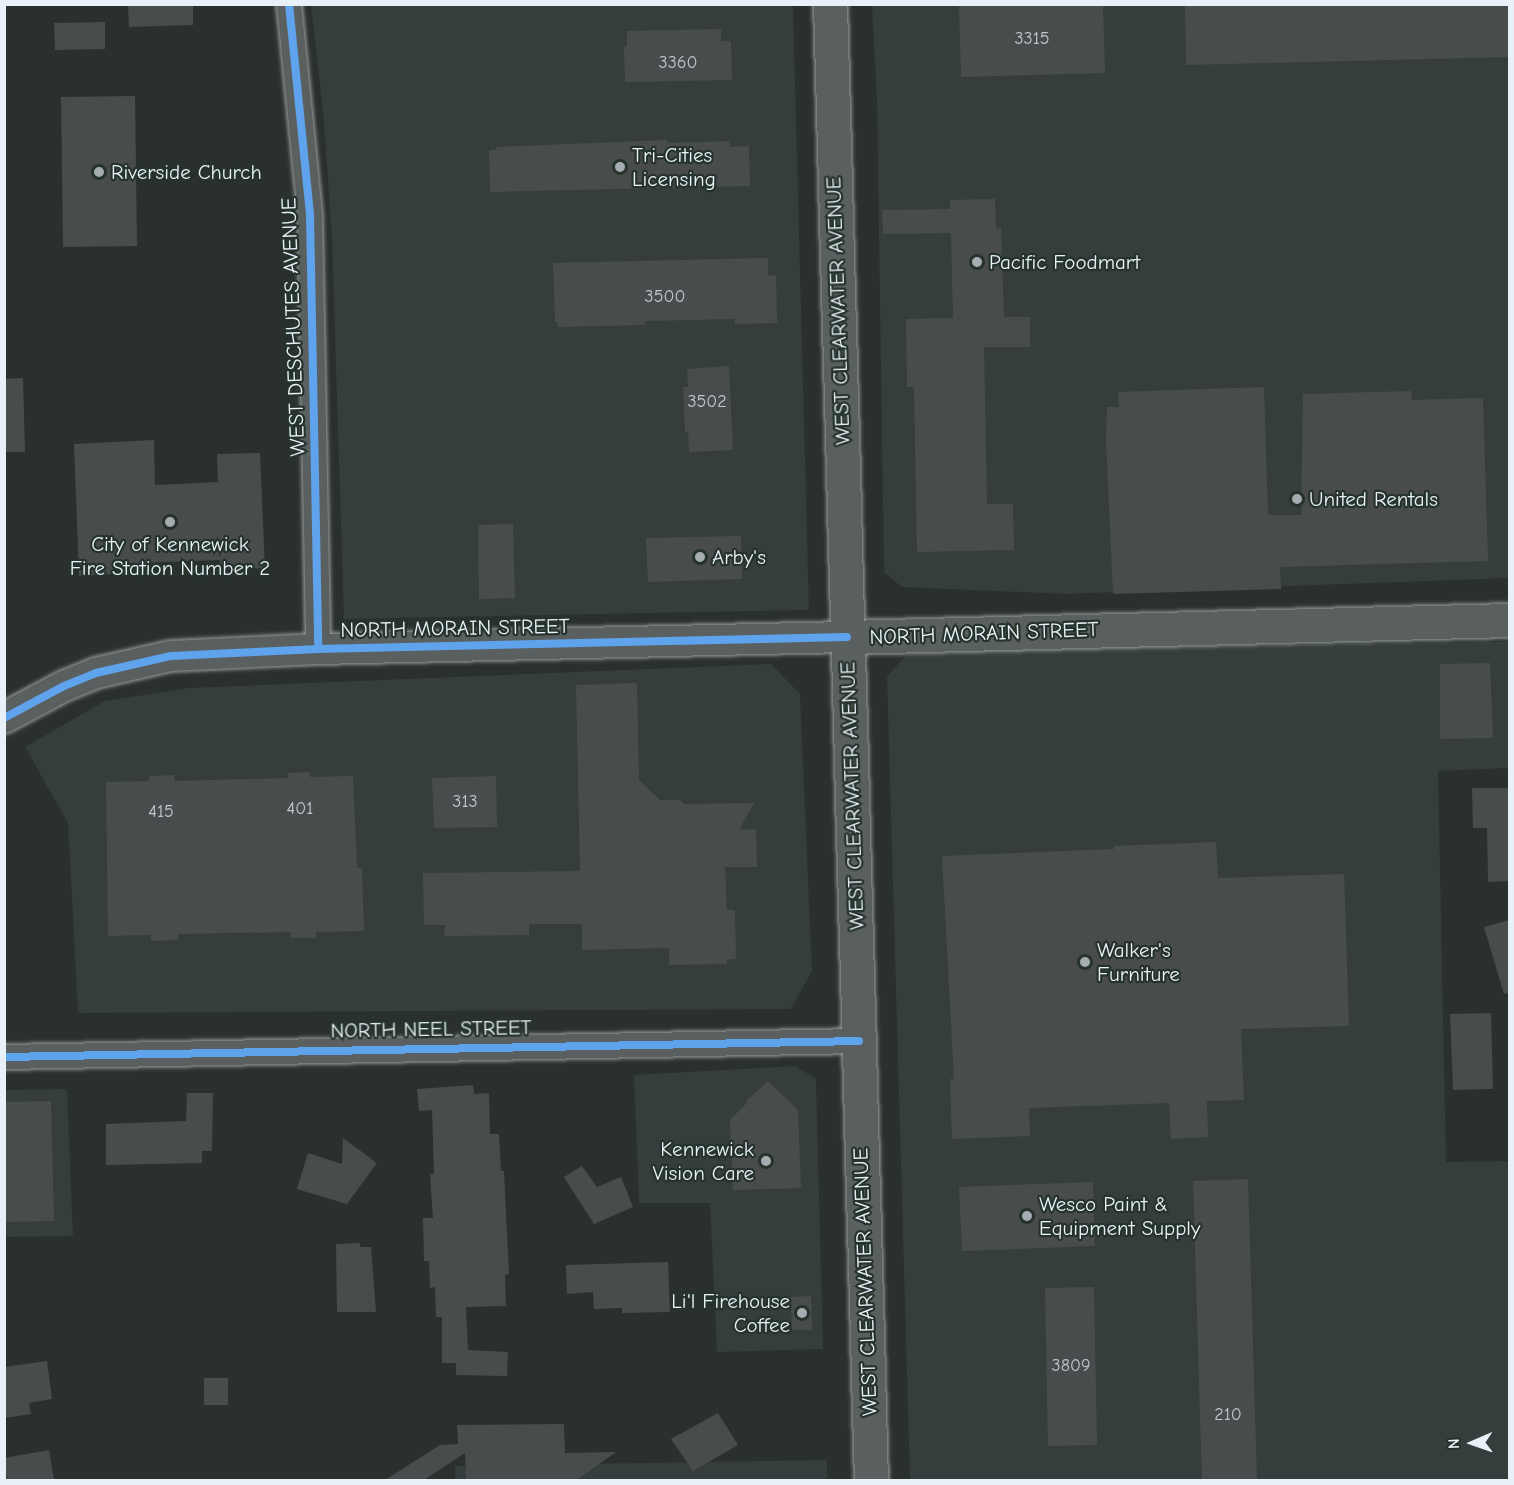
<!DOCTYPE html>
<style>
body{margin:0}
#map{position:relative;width:1514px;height:1485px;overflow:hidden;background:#29302d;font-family:"Comic Neue",sans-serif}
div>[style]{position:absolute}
.built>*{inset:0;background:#353e3d}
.building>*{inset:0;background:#494c4d}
.roads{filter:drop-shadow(0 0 2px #959a9a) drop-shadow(0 0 2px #959a9a)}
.minor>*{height:24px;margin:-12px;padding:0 12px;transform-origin:12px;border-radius:12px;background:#5a6060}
.tertiary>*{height:30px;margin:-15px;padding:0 15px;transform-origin:15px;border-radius:15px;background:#5a6060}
.secondary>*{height:33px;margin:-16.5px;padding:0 16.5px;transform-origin:16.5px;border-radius:16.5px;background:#5a6060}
.primary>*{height:33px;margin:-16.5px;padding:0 16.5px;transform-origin:16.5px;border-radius:16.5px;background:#5a6060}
.cycleway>*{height:8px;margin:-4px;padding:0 4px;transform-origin:4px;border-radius:4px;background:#60a3ed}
.dots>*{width:16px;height:16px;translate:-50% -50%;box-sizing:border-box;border:3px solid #26332d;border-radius:50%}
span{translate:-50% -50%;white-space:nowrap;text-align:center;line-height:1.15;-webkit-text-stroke:4.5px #26332d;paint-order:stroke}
.number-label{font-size:18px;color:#c0c8cd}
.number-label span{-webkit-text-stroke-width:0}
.poi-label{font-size:21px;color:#e8f1f8}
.left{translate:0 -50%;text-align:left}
.right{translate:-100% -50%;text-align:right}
.street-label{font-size:21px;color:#e8f1f8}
.frame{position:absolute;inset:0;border:6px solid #e8f1f8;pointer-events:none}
.north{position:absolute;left:1442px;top:1413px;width:60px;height:60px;-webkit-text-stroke:4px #26332d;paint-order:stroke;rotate:268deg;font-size:16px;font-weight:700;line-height:24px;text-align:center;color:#e8f1f8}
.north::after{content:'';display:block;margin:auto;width:21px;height:27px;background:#e8f1f8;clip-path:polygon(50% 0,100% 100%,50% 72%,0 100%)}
</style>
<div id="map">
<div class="built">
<div style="clip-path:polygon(311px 5px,793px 5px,809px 610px,344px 619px,332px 241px,324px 121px)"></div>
<div style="clip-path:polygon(872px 5px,1509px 5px,1509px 578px,1066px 594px,902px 587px,884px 572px,877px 101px)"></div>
<div style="clip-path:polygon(1509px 642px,1509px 768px,1438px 771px,1446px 1162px,1509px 1161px,1509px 1480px,910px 1480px,887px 676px,912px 650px)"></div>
<div style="clip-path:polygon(771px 664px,800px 694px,812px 971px,791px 1009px,78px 1013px,68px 823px,25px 747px,105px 701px,189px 688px)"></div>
<div style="clip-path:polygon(796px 1066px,816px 1079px,823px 1349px,717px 1352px,710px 1203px,639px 1203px,634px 1075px)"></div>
<div style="clip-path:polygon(67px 1089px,73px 1236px,5px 1237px,4px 1090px)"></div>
<div style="clip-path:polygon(827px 1460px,827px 1480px,455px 1480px,455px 1466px)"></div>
</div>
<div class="building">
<div style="clip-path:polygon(128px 4px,193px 4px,193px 25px,129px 27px)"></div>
<div style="clip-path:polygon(959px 4px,1103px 4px,1105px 73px,961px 77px)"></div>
<div style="clip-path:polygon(1185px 4px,1509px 4px,1509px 57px,1186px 65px)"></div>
<div style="clip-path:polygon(105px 22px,105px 49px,55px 50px,54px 23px)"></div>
<div style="clip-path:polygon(721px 29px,721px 41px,731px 41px,732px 80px,625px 82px,624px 46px,627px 47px,627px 31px)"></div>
<div style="clip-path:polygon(135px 96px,137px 246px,63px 247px,61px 97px)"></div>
<div style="clip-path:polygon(667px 140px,667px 143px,730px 141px,730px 147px,749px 146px,750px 186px,490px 192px,489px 150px,496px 150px,496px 147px)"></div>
<div style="clip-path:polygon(995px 199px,996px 229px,1001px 228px,1004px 317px,1030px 317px,1030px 347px,984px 347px,987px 504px,1013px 504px,1014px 550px,917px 552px,914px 387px,907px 387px,906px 319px,953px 318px,951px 233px,883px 234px,882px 210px,950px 209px,950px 200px)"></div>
<div style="clip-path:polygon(768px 258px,768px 276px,776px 275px,777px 323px,735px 324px,735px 319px,645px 321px,645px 325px,558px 327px,558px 322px,555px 322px,553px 263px)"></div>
<div style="clip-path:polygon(729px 366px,733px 450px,689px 452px,688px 431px,685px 432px,683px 387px,688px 387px,687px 369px)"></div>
<div style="clip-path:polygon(23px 378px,25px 452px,4px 452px,4px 379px)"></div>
<div style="clip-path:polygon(1264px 387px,1268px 515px,1301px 515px,1303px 394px,1411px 391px,1412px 400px,1483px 398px,1488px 561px,1280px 567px,1281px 589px,1113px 594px,1106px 440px,1107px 407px,1119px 407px,1118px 392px)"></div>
<div style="clip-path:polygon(154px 440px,155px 485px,218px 482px,217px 454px,260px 453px,265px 568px,220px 570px,220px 560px,113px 564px,113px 574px,79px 576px,74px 444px)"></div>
<div style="clip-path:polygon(513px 524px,515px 598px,479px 599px,478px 525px)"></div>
<div style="clip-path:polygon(741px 536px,742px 579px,648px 582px,646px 538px)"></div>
<div style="clip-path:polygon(1490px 663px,1493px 738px,1440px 739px,1440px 664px)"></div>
<div style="clip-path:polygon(637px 683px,639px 780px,660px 800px,680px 800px,684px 804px,754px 803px,739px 830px,756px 829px,757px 867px,725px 867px,727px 910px,735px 910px,736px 959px,727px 960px,727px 964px,669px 965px,669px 948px,582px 950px,582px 924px,529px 924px,529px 935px,444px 936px,445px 925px,424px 925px,423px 873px,580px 871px,576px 685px)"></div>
<div style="clip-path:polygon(310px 772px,310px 777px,353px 776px,357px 868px,362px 868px,364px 931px,316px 932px,316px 938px,291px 938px,291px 932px,178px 934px,178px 940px,151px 941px,151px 935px,108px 936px,106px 782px,149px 781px,149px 776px,174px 775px,174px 781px,288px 778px,288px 773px)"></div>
<div style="clip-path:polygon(496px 776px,497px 827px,434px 828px,432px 778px)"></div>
<div style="clip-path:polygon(1472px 788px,1509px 788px,1509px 881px,1488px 882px,1487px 828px,1473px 828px)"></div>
<div style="clip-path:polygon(1216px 842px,1218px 878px,1344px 874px,1349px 1026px,1241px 1029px,1244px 1100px,1207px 1101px,1208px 1137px,1171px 1139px,1169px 1103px,1029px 1108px,1030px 1136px,952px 1139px,950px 1079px,954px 1079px,942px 856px,1114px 849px,1114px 846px)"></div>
<div style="clip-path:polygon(1509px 920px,1509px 993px,1504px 994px,1484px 927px)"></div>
<div style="clip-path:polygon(1491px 1013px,1493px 1089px,1453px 1090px,1450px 1014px)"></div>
<div style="clip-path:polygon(768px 1081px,798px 1110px,801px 1188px,733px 1190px,730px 1120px,747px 1103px,745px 1102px)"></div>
<div style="clip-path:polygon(473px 1085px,474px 1094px,489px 1093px,490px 1134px,499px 1134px,501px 1171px,504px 1171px,509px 1274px,505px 1275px,506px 1306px,466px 1307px,468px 1350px,508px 1352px,507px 1376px,456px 1375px,456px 1363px,442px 1363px,442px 1317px,436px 1317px,435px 1287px,430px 1288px,429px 1261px,424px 1261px,423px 1218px,433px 1218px,430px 1174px,434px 1174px,432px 1110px,419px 1111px,417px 1089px)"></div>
<div style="clip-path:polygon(187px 1093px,213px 1093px,212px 1151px,202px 1151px,202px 1163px,106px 1165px,106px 1124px,186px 1121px)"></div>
<div style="clip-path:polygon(51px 1101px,54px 1221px,4px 1222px,4px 1102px)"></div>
<div style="clip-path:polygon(343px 1138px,377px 1163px,347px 1204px,297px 1189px,308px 1153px,342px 1164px)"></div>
<div style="clip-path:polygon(582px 1166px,597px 1187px,621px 1177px,633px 1207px,594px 1224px,564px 1177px)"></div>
<div style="clip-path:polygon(1248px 1179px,1257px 1480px,1202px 1480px,1193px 1181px)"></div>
<div style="clip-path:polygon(1093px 1182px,1095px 1246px,962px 1251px,959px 1187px)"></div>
<div style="clip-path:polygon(360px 1243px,360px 1247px,371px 1247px,376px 1312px,337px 1312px,336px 1244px)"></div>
<div style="clip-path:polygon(668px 1262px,670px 1312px,622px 1313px,622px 1308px,594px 1309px,593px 1292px,567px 1294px,566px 1265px)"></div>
<div style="clip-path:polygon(1094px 1287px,1097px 1445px,1048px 1446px,1045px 1288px)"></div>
<div style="clip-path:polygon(811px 1296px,812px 1330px,792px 1330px,791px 1297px)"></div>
<div style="clip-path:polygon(47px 1361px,52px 1399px,29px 1403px,31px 1414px,4px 1418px,4px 1367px)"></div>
<div style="clip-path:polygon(204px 1378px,228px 1378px,228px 1405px,204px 1405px)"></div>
<div style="clip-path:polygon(718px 1413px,738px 1445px,693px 1471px,671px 1439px)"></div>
<div style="clip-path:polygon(564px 1424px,565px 1453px,616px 1452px,577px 1480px,466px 1480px,465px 1453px,424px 1480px,385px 1480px,440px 1445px,458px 1444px,457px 1425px)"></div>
<div style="clip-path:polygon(49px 1450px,54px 1480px,7px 1480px,4px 1458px)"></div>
</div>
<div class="roads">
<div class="minor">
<div style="left:289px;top:4px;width:213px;rotate:84.3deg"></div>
<div style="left:310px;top:216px;width:433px;rotate:88.9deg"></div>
<div style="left:4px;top:1057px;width:855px;rotate:-1.07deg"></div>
</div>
<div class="tertiary">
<div style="left:4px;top:718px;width:68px;rotate:-28.1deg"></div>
<div style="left:64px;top:686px;width:35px;rotate:-22deg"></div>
<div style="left:96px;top:673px;width:77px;rotate:-12.8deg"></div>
<div style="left:171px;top:656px;width:147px;rotate:-2.7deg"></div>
<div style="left:318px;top:649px;width:529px;rotate:-1.3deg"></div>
</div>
<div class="secondary">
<div style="left:847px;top:637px;width:663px;rotate:-1.47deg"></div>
</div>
<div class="primary">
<div style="left:830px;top:4px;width:1477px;rotate:88.41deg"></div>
</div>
</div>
<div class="cycleway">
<div style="left:289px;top:4px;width:213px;rotate:84.3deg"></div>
<div style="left:310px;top:216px;width:433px;rotate:88.9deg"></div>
<div style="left:4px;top:718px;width:68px;rotate:-28.1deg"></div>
<div style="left:64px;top:686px;width:35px;rotate:-22deg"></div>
<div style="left:96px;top:673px;width:77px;rotate:-12.8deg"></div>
<div style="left:171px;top:656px;width:147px;rotate:-2.7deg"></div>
<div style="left:318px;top:649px;width:529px;rotate:-1.3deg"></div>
<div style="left:4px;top:1057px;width:855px;rotate:-1.07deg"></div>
</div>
<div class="dots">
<div style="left:620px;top:167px;background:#a5adb1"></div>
<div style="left:99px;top:172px;background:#a5adb1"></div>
<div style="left:977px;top:262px;background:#a5adb1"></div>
<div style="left:1297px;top:499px;background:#a5adb1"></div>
<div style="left:170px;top:522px;background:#a5adb1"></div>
<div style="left:700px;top:557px;background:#a5adb1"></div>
<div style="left:1085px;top:962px;background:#a5adb1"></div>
<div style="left:766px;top:1161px;background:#a5adb1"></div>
<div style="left:1027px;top:1216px;background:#a5adb1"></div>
<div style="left:802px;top:1313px;background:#a5adb1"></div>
</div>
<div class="number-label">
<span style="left:1032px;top:39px">3315</span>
<span style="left:678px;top:63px">3360</span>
<span style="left:665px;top:297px">3500</span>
<span style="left:707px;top:402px">3502</span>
<span style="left:465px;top:802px">313</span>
<span style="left:300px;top:809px">401</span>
<span style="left:161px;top:812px">415</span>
<span style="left:1071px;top:1366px">3809</span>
<span style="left:1228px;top:1415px">210</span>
</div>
<div class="poi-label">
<span class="left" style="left:632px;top:167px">Tri-Cities<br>Licensing</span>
<span class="left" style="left:111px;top:172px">Riverside Church</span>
<span class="left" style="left:989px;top:262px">Pacific Foodmart</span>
<span class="left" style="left:1309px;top:499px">United Rentals</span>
<span style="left:170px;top:556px">City of Kennewick<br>Fire Station Number 2</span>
<span class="left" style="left:712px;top:557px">Arby's</span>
<span class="left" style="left:1097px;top:962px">Walker's<br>Furniture</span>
<span class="right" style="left:754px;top:1161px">Kennewick<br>Vision Care</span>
<span class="left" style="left:1039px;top:1216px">Wesco Paint &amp;<br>Equipment Supply</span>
<span class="right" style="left:790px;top:1313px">Li'l Firehouse<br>Coffee</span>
</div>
<div class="street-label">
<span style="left:838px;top:311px;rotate:-92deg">WEST CLEARWATER AVENUE</span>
<span style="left:293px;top:327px;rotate:-92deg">WEST DESCHUTES AVENUE</span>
<span style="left:455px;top:628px;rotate:-1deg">NORTH MORAIN STREET</span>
<span style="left:984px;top:633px;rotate:-2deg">NORTH MORAIN STREET</span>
<span style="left:852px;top:796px;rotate:-92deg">WEST CLEARWATER AVENUE</span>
<span style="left:431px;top:1029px;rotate:-1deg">NORTH NEEL STREET</span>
<span style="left:865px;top:1282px;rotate:-92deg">WEST CLEARWATER AVENUE</span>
</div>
<div class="frame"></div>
<div class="north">N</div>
</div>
